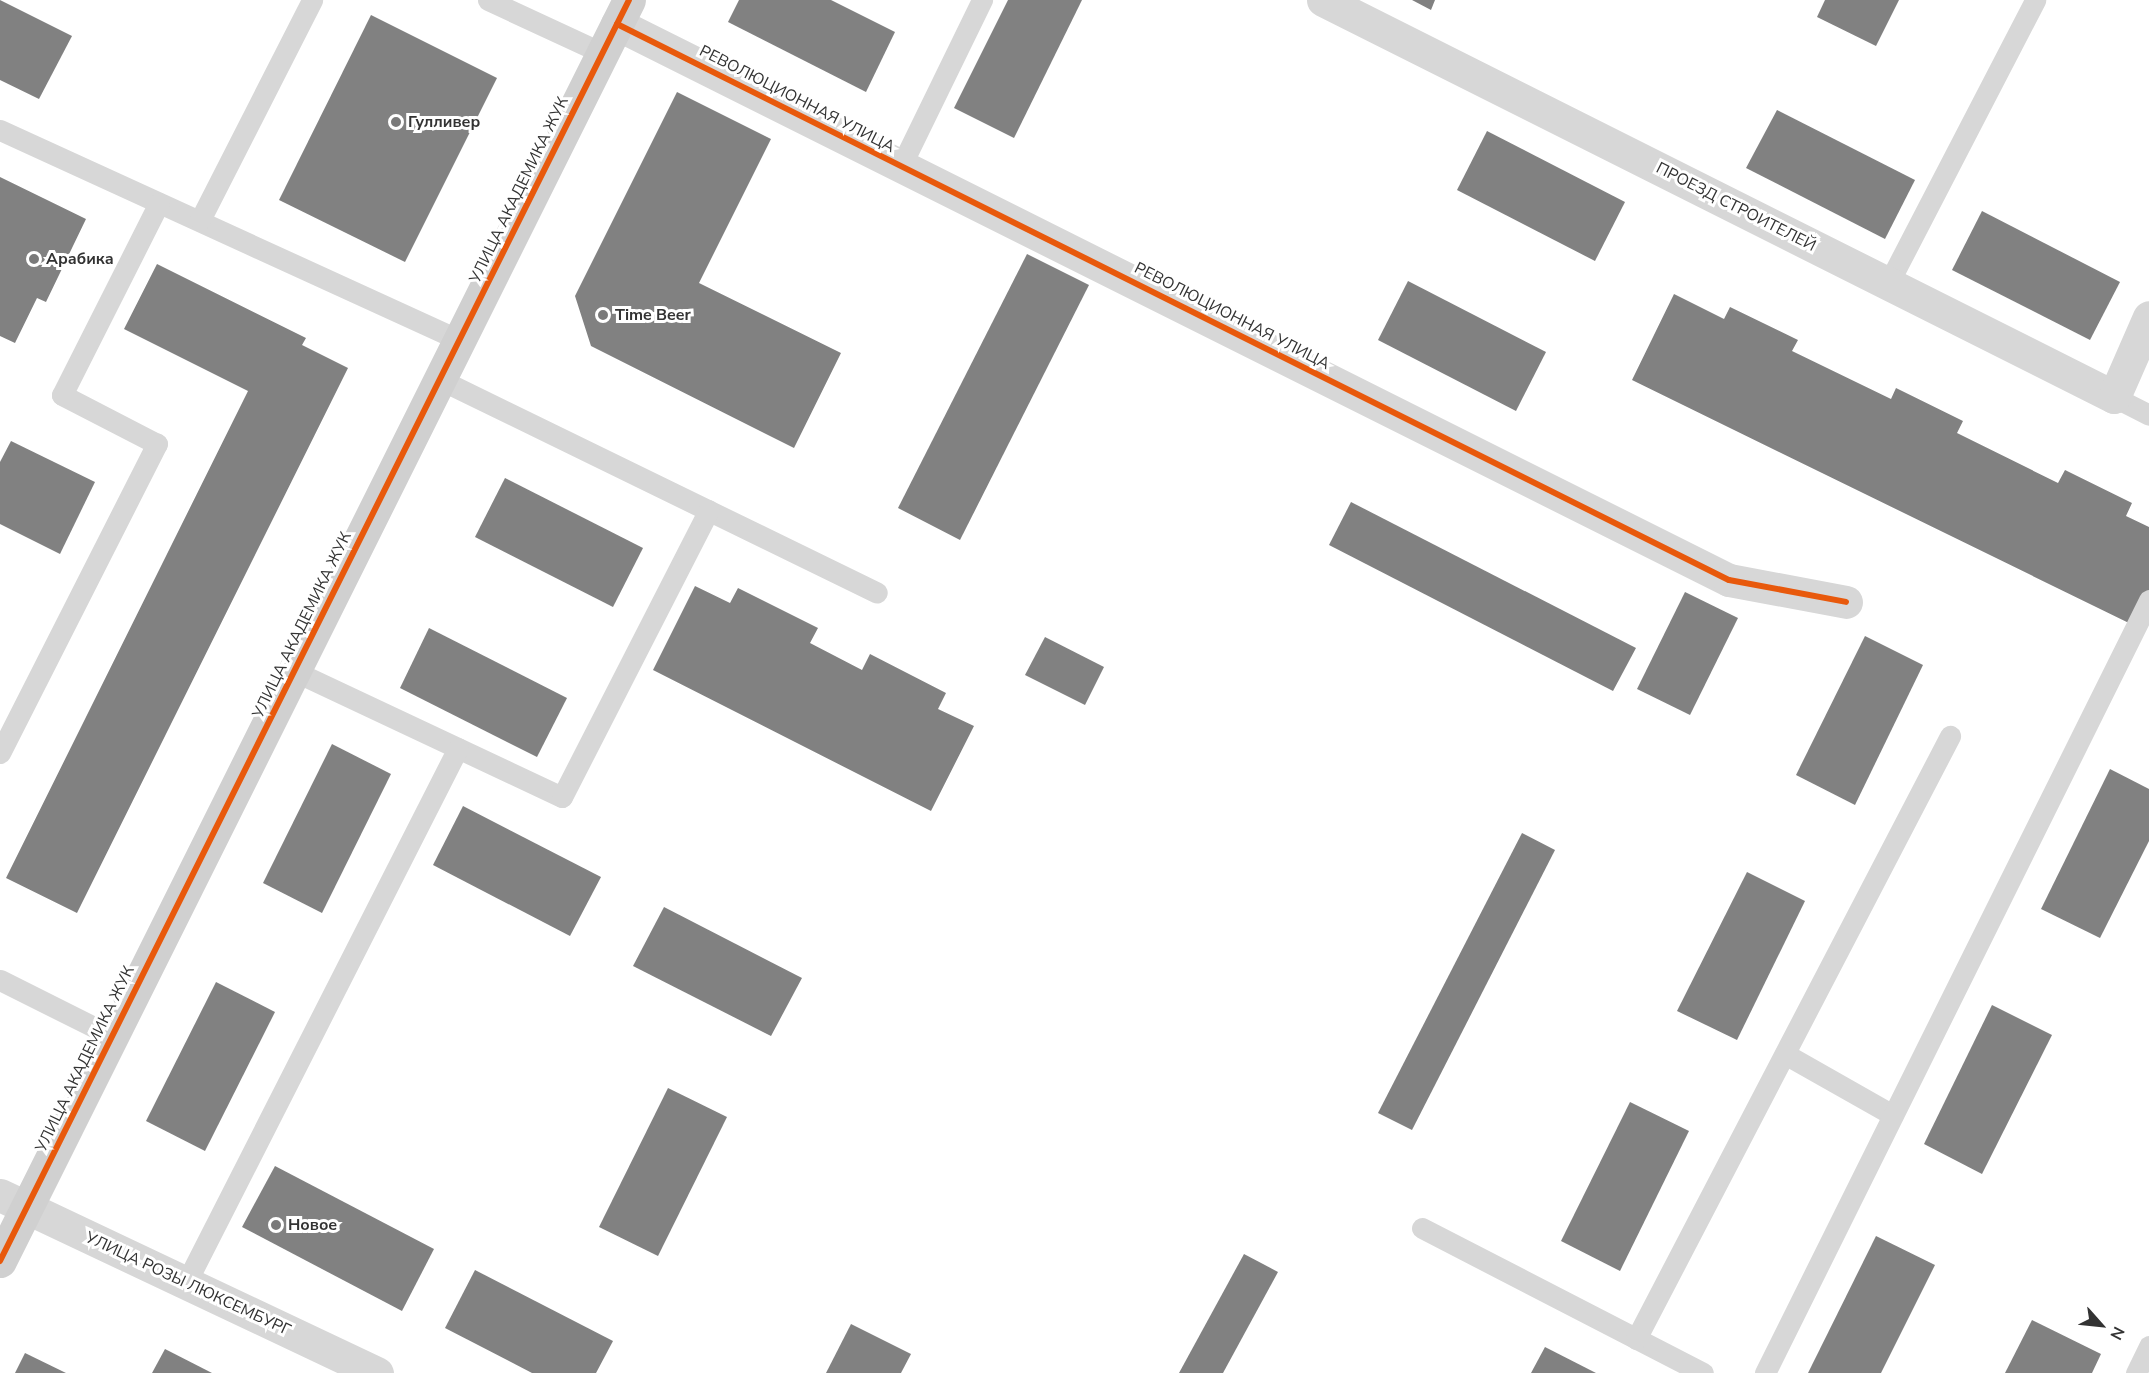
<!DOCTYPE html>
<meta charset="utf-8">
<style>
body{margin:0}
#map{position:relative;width:2149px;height:1373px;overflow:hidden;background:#fff;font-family:"Nunito Sans",sans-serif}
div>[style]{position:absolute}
.building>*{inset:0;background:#818181}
.lane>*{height:21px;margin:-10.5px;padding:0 10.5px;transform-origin:10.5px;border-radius:10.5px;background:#d7d7d7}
.street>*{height:33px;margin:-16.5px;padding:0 16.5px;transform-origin:16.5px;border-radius:16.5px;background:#d7d7d7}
.secondary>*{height:33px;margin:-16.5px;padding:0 16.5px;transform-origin:16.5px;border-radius:16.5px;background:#d0d0d0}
.cycleway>*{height:6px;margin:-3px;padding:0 3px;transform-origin:3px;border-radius:3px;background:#e8590c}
.dots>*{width:16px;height:16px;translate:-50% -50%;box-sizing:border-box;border:3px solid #fff;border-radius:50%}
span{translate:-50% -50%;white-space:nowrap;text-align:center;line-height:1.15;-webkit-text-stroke:6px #fff;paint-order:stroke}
.street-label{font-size:16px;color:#333}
.poi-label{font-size:16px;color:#333;font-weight:700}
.left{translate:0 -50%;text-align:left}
.north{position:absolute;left:2071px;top:1295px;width:60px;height:60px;-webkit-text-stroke:4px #fff;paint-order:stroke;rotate:117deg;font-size:16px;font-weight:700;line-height:24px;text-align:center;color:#333}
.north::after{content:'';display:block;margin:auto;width:21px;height:27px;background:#333;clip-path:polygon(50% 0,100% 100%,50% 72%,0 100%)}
</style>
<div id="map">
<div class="building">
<div style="clip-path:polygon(0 0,72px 36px,39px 99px,0 80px)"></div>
<div style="clip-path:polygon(739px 0,831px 0,895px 32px,866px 92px,728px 22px)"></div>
<div style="clip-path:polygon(1008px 0,1082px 0,1014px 138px,954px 108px)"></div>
<div style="clip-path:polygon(1412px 0,1435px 0,1431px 10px)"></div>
<div style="clip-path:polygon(1825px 0,1899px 0,1876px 46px,1817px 17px)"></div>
<div style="clip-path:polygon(371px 15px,497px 78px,405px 262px,279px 200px)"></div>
<div style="clip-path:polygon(677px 92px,771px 139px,699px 283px,841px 353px,794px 448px,591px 346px,575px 296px)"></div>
<div style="clip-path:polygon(1777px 110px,1915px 180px,1885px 239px,1746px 168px)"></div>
<div style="clip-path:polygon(1487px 131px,1625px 202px,1595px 261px,1457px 190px)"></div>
<div style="clip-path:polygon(0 177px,86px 219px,46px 302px,37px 298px,15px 343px,0 336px)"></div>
<div style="clip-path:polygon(1982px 211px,2120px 282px,2090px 340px,1952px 270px)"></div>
<div style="clip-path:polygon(1027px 254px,1089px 285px,960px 540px,898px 508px)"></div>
<div style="clip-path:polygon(157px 264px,306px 338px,302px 345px,348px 368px,77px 913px,6px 878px,248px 391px,124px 329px)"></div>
<div style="clip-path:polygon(1408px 281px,1546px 352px,1516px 411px,1378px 340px)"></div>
<div style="clip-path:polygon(1674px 294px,1724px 319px,1730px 307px,1798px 340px,1792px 351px,1891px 399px,1896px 388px,1963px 421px,1957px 433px,2058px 483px,2065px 470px,2132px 503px,2126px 516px,2149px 527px,2149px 598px,2135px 626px,1632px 380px)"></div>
<div style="clip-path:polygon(11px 441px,95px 482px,60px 554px,0 524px,0 462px)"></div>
<div style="clip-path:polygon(505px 478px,643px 548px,613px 607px,475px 537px)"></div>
<div style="clip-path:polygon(1351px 502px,1636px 648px,1613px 691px,1329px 545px)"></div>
<div style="clip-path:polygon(695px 586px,730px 603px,738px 588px,818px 628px,810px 643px,862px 670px,870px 654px,946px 693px,938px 709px,974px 726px,931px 811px,653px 670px)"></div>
<div style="clip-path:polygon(1685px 592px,1738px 618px,1690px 715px,1637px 689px)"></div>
<div style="clip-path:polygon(429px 628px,567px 698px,537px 757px,400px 688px)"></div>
<div style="clip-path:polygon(1865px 636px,1923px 665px,1855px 805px,1796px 775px)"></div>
<div style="clip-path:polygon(1045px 637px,1104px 667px,1085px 705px,1025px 675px)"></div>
<div style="clip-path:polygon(332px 744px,391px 774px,322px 913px,263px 883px)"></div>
<div style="clip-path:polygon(2110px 769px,2149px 789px,2149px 841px,2100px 938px,2041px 909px)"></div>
<div style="clip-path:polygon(463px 806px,601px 877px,570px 936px,433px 865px)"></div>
<div style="clip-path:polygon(1522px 833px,1555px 850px,1412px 1130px,1378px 1113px)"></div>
<div style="clip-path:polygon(1747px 872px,1805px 901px,1737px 1040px,1677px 1011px)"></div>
<div style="clip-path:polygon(664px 907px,802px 978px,771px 1036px,633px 966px)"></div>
<div style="clip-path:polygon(216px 982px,275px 1012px,205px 1151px,146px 1121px)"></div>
<div style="clip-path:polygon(1992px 1005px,2052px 1035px,1982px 1174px,1924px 1144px)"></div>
<div style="clip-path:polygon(668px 1088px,727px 1117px,658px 1256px,599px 1227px)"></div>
<div style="clip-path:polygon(1630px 1102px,1689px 1131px,1620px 1271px,1561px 1241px)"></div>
<div style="clip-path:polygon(275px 1166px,434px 1249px,402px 1311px,242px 1227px)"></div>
<div style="clip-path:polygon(1876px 1236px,1935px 1265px,1881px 1373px,1808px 1373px)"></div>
<div style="clip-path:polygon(1244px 1254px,1278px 1272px,1223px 1373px,1179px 1373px)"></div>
<div style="clip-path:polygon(475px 1270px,613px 1341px,596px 1373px,532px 1373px,445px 1328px)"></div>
<div style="clip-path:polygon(2032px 1320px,2101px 1354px,2092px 1373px,2005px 1373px)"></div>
<div style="clip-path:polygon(851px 1324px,911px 1354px,901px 1373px,826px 1373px)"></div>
<div style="clip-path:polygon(1545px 1347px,1596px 1373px,1531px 1373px)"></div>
<div style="clip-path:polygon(165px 1349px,212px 1373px,152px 1373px)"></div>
<div style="clip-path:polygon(25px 1353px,66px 1373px,15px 1373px)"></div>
</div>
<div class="lane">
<div style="left:488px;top:0;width:126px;rotate:24.9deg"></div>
<div style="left:0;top:130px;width:505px;rotate:24.58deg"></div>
<div style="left:901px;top:166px;width:185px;rotate:-64deg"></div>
<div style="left:200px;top:220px;width:247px;rotate:-63deg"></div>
<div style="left:1888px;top:284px;width:320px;rotate:-62.6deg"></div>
<div style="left:439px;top:379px;width:487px;rotate:26deg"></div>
<div style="left:2114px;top:397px;width:39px;rotate:27deg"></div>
<div style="left:294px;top:671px;width:296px;rotate:25.2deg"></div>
<div style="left:562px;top:797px;width:322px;rotate:-62.9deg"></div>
<div style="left:0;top:753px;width:347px;rotate:-63.1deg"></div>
<div style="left:157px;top:444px;width:107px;rotate:-152.7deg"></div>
<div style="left:62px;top:395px;width:215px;rotate:-63.2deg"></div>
<div style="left:0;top:980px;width:125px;rotate:26.6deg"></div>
<div style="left:1785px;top:1054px;width:124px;rotate:29.5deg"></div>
<div style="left:1422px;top:1228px;width:316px;rotate:27.3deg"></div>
<div style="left:186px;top:1283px;width:600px;rotate:-63.05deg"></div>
<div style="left:1636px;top:1339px;width:680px;rotate:-62.49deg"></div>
<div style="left:1765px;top:1373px;width:863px;rotate:-63.58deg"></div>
<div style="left:2136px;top:1373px;width:30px;rotate:-64deg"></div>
</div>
<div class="street">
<div style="left:1323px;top:0;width:885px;rotate:26.65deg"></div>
<div style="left:2114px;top:397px;width:87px;rotate:-66.4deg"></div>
<div style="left:617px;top:24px;width:1243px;rotate:26.57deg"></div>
<div style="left:1729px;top:580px;width:119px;rotate:10.6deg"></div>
<div style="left:0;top:1195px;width:417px;rotate:25.3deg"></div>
</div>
<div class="secondary">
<div style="left:0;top:1261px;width:1409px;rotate:-63.49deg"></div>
</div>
<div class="cycleway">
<div style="left:617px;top:24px;width:1243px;rotate:26.57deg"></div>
<div style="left:1729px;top:580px;width:119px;rotate:10.6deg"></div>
<div style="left:0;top:1261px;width:1409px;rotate:-63.49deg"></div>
</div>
<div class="dots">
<div style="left:396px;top:122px;background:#7a7a7a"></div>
<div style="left:34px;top:259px;background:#7a7a7a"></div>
<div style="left:603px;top:315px;background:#7a7a7a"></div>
<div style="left:276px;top:1225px;background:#7a7a7a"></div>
</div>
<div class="street-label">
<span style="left:797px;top:99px;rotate:27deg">РЕВОЛЮЦИОННАЯ УЛИЦА</span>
<span style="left:519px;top:190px;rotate:-64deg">УЛИЦА АКАДЕМИКА ЖУК</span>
<span style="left:1736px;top:207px;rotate:27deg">ПРОЕЗД СТРОИТЕЛЕЙ</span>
<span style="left:1232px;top:316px;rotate:27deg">РЕВОЛЮЦИОННАЯ УЛИЦА</span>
<span style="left:302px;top:625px;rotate:-64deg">УЛИЦА АКАДЕМИКА ЖУК</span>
<span style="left:85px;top:1059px;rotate:-64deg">УЛИЦА АКАДЕМИКА ЖУК</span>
<span style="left:188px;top:1284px;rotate:25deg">УЛИЦА РОЗЫ ЛЮКСЕМБУРГ</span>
</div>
<div class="poi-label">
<span class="left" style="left:408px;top:122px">Гулливер</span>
<span class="left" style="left:46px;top:259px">Арабика</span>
<span class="left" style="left:615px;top:315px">Time Beer</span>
<span class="left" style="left:288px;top:1225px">Новое</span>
</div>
<div class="north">N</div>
</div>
